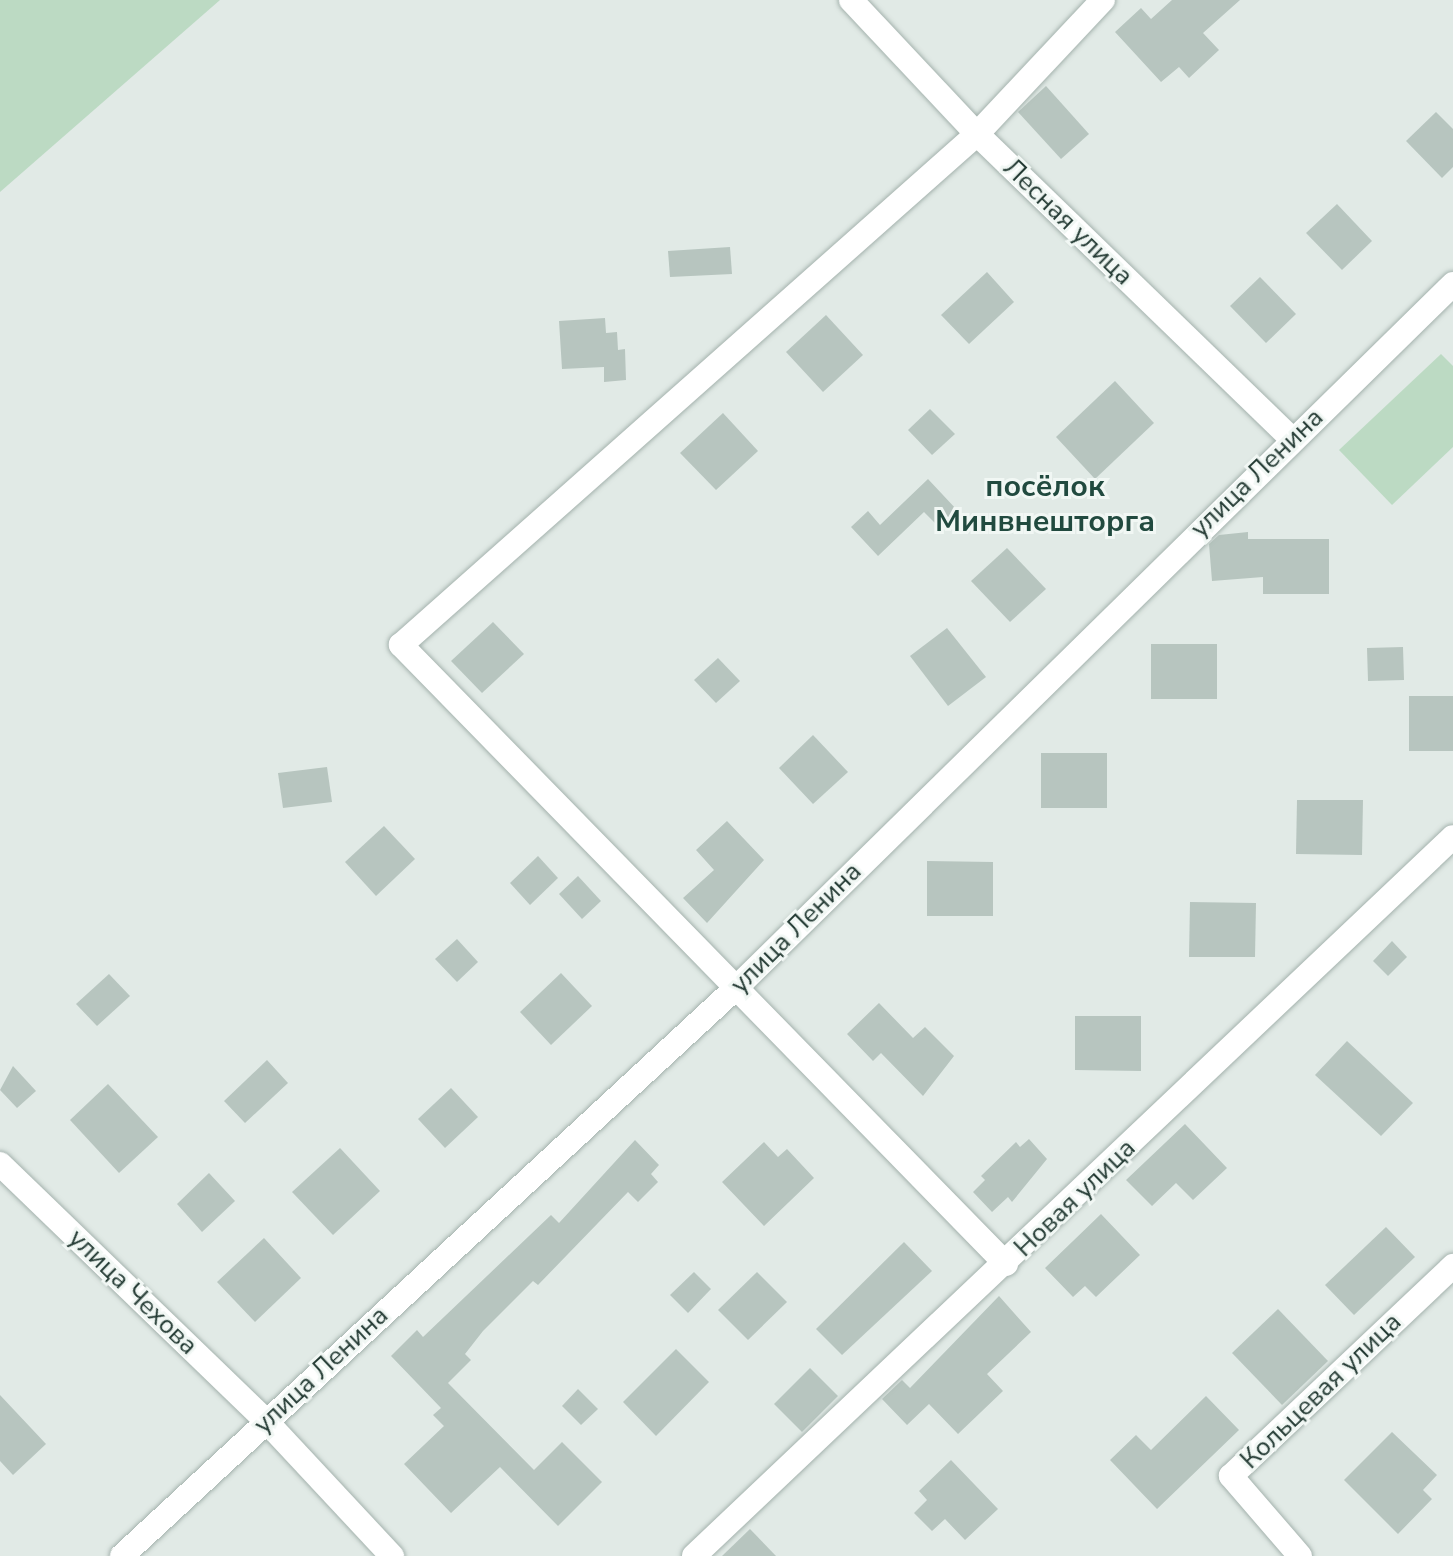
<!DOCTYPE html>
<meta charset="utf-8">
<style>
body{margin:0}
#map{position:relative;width:1453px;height:1556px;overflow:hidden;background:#e1eae6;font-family:"Nunito Sans",sans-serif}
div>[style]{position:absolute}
.green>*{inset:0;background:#bcdac3}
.building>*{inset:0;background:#b7c5bf}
.roads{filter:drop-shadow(0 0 2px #a4b2ad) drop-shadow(0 0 2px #a4b2ad)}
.minor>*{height:24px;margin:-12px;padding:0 12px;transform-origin:12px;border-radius:12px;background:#fff}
span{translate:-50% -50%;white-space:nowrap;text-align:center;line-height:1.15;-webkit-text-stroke:6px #f1f7f4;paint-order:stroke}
.street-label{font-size:26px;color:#233a33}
.quarter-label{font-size:30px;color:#214a3f;font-weight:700}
</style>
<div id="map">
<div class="green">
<div style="clip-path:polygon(0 0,220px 0,0 192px)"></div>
<div style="clip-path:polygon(1441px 354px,1453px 366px,1453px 447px,1392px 505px,1339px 450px)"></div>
</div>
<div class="building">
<div style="clip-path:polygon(1172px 0,1240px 0,1203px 33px,1219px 50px,1189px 78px,1179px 67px,1161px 82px,1115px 32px,1141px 8px,1151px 19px)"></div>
<div style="clip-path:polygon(1046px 86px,1089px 134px,1061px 159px,1018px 112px)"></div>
<div style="clip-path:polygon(1436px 112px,1453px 129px,1453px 167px,1442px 178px,1406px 141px)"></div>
<div style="clip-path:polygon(1337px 204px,1372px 241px,1342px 270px,1306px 233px)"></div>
<div style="clip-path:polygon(730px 247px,732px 274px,670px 277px,668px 251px)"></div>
<div style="clip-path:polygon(987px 272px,1014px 302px,969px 344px,941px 315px)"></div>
<div style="clip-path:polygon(1260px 277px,1296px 314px,1266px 343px,1230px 306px)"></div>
<div style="clip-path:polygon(826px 315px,863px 355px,823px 392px,786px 352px)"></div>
<div style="clip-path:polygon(605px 318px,606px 333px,617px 332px,618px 350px,625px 349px,626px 380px,604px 382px,604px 367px,562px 369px,559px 321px)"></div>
<div style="clip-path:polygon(1115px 381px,1154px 423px,1095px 479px,1056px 437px)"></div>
<div style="clip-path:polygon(930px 409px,955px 434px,932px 455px,908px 430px)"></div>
<div style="clip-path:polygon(723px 413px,758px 451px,716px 490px,680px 453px)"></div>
<div style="clip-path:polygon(928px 479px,957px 510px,939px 527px,924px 512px,878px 556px,851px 527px,868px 511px,880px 525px)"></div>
<div style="clip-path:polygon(1248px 532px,1248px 539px,1329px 539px,1329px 594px,1263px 594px,1263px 577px,1212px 581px,1209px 544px,1219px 535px)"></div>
<div style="clip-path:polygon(1007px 548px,1046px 589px,1010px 622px,971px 581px)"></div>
<div style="clip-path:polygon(493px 622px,524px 654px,482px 693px,451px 661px)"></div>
<div style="clip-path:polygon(947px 628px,986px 677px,948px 706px,910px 656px)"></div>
<div style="clip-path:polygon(1151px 644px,1217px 644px,1217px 699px,1151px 699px)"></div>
<div style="clip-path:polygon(1403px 647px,1404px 680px,1368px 681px,1367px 648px)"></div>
<div style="clip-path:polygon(718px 658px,740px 681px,716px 703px,694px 680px)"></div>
<div style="clip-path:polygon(1409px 696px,1453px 696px,1453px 751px,1409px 751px)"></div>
<div style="clip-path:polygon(813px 735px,848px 772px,813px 804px,779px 768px)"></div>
<div style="clip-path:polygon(1041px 753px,1107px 753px,1107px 808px,1041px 808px)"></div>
<div style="clip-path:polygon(327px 767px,332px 802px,283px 808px,278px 773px)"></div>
<div style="clip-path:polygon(1297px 800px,1363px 800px,1362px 855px,1296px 854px)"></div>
<div style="clip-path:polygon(727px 821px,764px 860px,707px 923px,683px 898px,714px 870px,696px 850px)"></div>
<div style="clip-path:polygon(384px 826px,415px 859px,376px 896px,345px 862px)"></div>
<div style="clip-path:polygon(538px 856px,558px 878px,530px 905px,510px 883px)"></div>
<div style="clip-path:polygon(927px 861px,993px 862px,993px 916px,927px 916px)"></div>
<div style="clip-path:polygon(578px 876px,601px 901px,582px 919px,559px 894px)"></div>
<div style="clip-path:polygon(1190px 902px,1256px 903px,1255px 957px,1189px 957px)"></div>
<div style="clip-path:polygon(457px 939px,478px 962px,457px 982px,435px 959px)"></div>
<div style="clip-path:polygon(1392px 941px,1407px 957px,1388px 976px,1373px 961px)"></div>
<div style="clip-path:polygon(561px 973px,592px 1006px,551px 1045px,520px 1012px)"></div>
<div style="clip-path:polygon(109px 974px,130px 996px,97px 1026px,76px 1004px)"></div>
<div style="clip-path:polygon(879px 1003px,913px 1038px,925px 1027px,954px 1056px,923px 1096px,881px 1053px,873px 1061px,847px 1034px)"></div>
<div style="clip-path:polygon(1075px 1016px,1141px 1016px,1141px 1071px,1075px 1070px)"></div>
<div style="clip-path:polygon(1347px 1041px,1413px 1103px,1381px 1136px,1315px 1075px)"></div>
<div style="clip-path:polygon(267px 1060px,288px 1083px,245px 1123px,224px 1101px)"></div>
<div style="clip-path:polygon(13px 1066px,36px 1091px,17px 1108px,0 1090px)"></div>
<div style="clip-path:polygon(108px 1084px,158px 1137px,119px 1173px,70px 1120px)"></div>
<div style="clip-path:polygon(451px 1088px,478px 1117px,445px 1148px,418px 1119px)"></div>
<div style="clip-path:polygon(1185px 1124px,1227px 1168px,1193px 1200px,1176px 1183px,1152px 1206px,1126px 1180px)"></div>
<div style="clip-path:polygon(1029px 1139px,1047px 1159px,1012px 1202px,1008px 1197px,992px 1212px,973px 1192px,985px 1180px,981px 1176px,1016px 1142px,1020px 1147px)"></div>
<div style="clip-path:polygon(635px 1140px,659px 1165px,651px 1174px,658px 1182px,638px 1202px,628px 1192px,538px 1285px,533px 1281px,483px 1331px,465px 1354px,471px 1360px,448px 1383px,534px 1470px,562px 1442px,602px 1482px,558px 1526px,500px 1467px,451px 1513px,404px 1464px,444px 1426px,433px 1415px,441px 1408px,391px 1356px,417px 1330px,423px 1337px,551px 1215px,559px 1223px)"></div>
<div style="clip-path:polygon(764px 1142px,778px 1157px,787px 1149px,814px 1178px,764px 1226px,722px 1182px)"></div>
<div style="clip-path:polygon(340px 1148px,380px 1191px,333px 1235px,292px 1192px)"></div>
<div style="clip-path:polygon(209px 1173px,235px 1201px,202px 1232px,177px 1204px)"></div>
<div style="clip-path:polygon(1101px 1214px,1140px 1255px,1096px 1297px,1085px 1286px,1073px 1297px,1045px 1268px)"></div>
<div style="clip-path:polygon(1386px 1227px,1415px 1257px,1354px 1315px,1325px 1285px)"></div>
<div style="clip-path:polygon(264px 1238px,301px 1278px,255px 1322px,217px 1282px)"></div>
<div style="clip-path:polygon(904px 1242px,932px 1271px,842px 1355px,816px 1329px)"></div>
<div style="clip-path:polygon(694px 1272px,711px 1289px,688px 1313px,670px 1295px)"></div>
<div style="clip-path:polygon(757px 1272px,787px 1302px,748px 1340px,718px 1310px)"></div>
<div style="clip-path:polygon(999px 1296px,1031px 1332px,987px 1374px,1003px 1391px,958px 1434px,929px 1404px,907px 1425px,882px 1399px,902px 1380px,910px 1388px)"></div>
<div style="clip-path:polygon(1278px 1309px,1328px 1361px,1282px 1405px,1232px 1353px)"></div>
<div style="clip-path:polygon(676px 1349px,709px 1382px,656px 1436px,623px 1402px)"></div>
<div style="clip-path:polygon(810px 1368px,838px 1396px,802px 1432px,774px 1404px)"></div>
<div style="clip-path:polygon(578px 1389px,598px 1409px,581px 1425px,562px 1406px)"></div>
<div style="clip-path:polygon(0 1395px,46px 1444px,13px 1475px,0 1461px)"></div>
<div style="clip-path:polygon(1206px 1396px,1239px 1430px,1157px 1509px,1110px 1460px,1136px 1435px,1151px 1450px)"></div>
<div style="clip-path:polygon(1392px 1432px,1437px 1475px,1423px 1490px,1432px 1499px,1398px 1534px,1344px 1480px)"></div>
<div style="clip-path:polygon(951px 1460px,998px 1509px,965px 1540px,945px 1519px,932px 1531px,914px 1513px,927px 1500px,919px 1491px)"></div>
<div style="clip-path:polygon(750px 1529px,776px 1556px,722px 1556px)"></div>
</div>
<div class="roads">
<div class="minor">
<div style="left:851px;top:0;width:184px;rotate:46.8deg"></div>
<div style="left:977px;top:134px;width:437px;rotate:44.1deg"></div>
<div style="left:0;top:1164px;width:370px;rotate:44deg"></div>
<div style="left:266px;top:1421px;width:185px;rotate:47deg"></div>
<div style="left:1006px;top:1264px;width:866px;rotate:-134.34deg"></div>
<div style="left:401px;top:645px;width:770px;rotate:-41.58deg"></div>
<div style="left:977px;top:134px;width:184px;rotate:-46.8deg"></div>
<div style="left:122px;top:1556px;width:839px;rotate:-42.78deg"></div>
<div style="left:738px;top:986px;width:1002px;rotate:-44.47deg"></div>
<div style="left:694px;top:1556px;width:1045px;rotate:-43.45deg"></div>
<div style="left:1300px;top:1556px;width:106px;rotate:-130.8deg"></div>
<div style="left:1231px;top:1476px;width:306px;rotate:-43.4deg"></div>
</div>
</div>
<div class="street-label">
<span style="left:1068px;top:222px;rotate:44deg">Лесная улица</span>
<span style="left:1257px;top:473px;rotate:-44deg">улица Ленина</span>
<span style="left:796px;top:928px;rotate:-45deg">улица Ленина</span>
<span style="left:1075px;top:1198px;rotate:-44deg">Новая улица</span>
<span style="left:133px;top:1292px;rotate:44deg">улица Чехова</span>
<span style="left:321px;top:1370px;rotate:-43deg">улица Ленина</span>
<span style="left:1321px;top:1391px;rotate:-44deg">Кольцевая улица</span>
</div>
<div class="quarter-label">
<span style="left:1045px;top:504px">посёлок<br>Минвнешторга</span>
</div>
</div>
